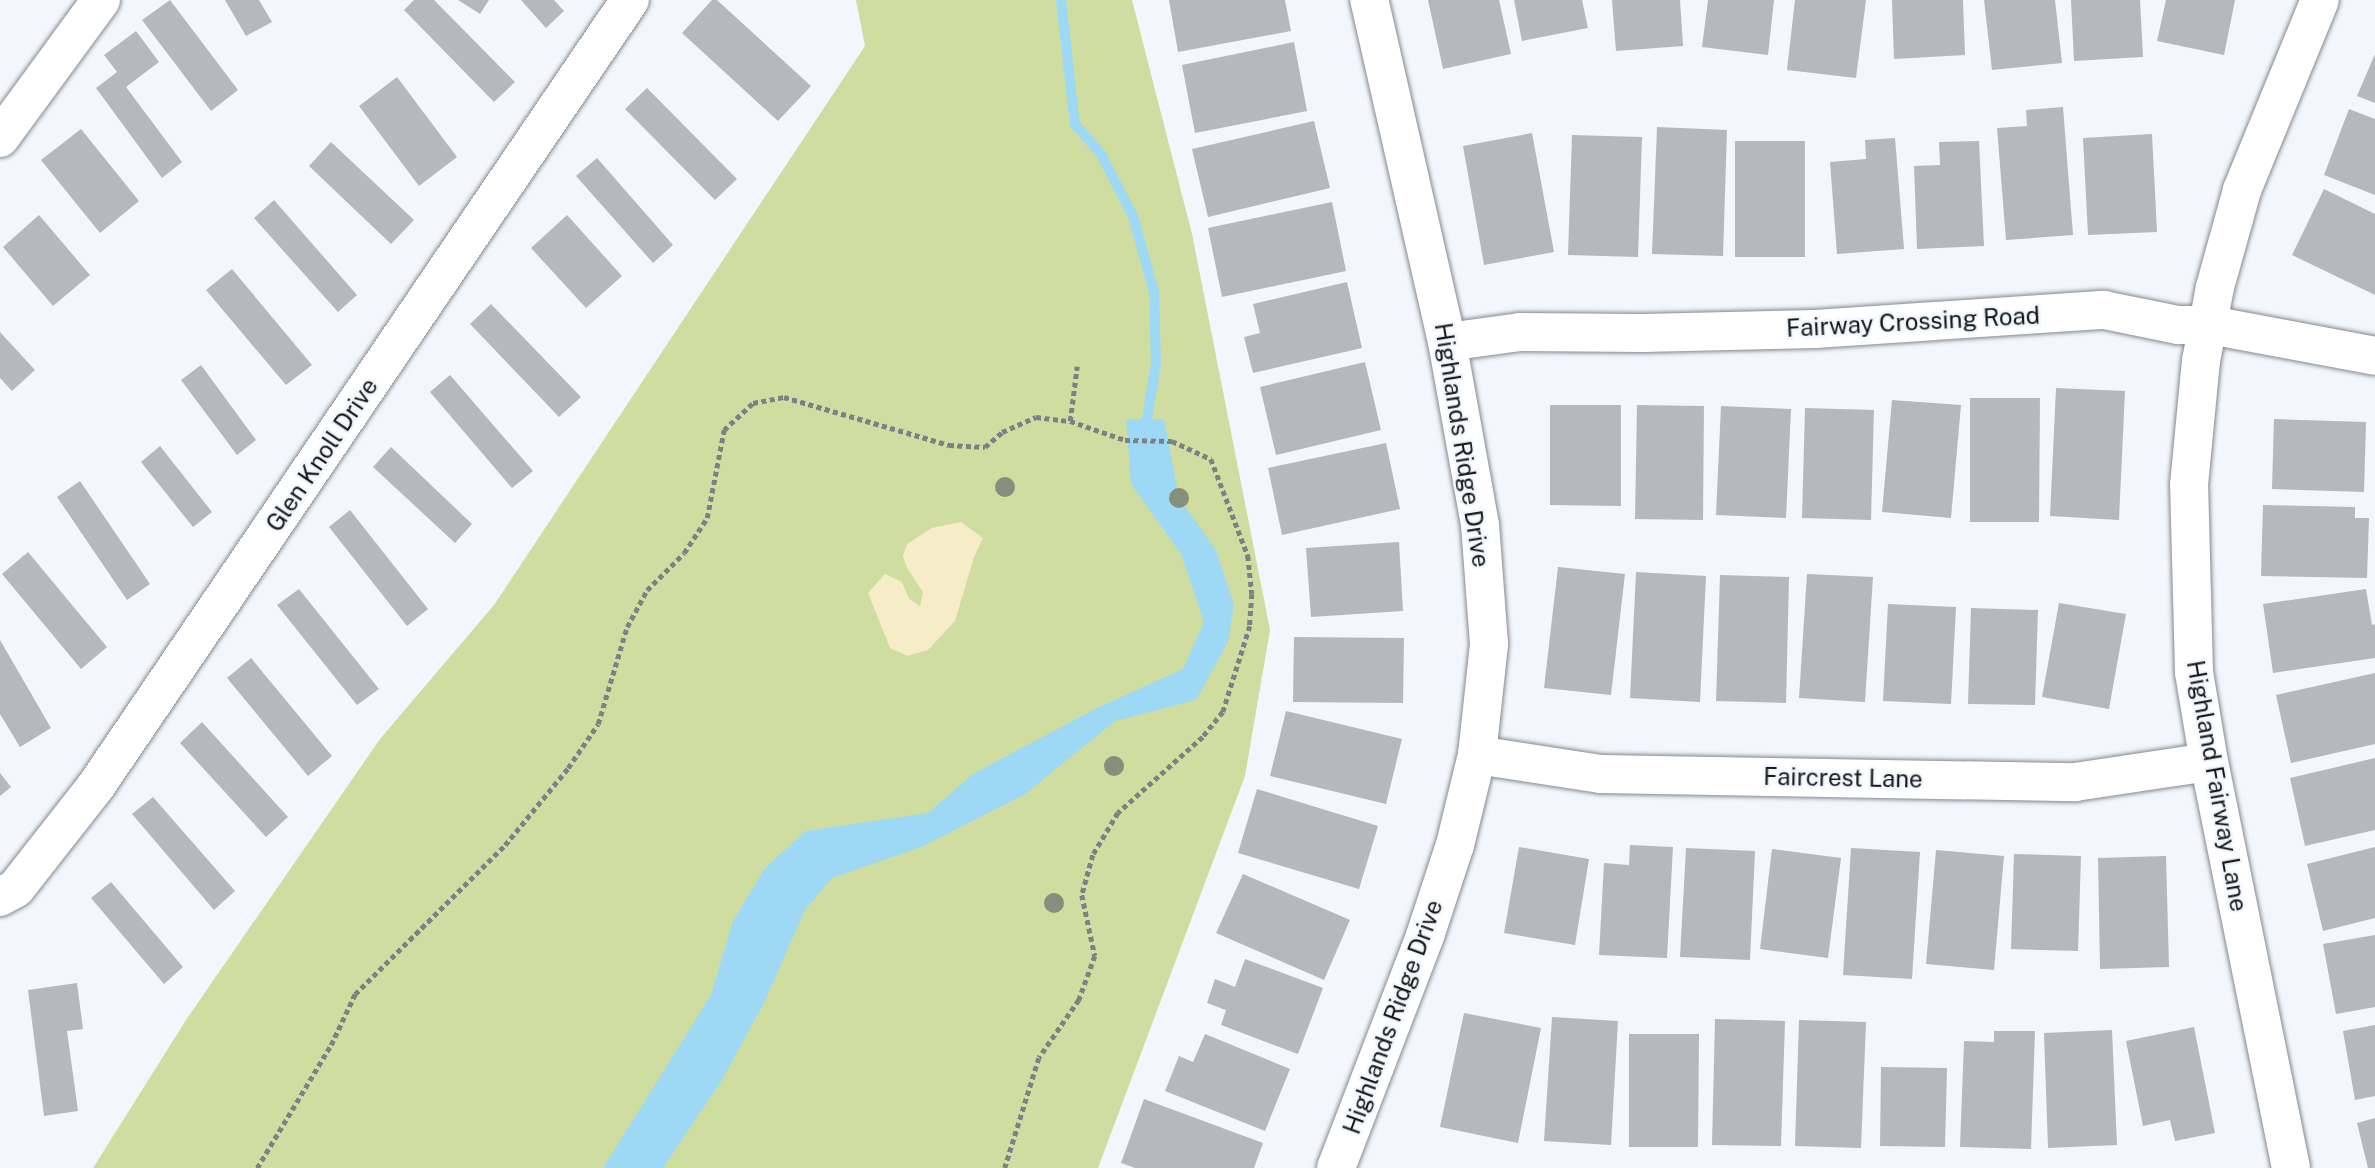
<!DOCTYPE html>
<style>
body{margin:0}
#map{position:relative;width:2375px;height:1168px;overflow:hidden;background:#f1f7fd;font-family:"Public Sans",sans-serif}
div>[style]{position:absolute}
.green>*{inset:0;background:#cfdda0}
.sand>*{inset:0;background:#f6ecc7}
.water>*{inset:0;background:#9dd9f4}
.stream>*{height:10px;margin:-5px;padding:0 5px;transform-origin:5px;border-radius:5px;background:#9dd9f4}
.building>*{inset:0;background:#b3b9bf}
.path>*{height:4.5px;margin-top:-2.25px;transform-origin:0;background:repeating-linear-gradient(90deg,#7d8185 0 5px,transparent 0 8.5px)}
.roads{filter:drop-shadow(0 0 2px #84898f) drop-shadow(0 0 2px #84898f)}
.street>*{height:38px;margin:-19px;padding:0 19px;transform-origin:19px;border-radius:19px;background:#fff}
.trees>*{width:20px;height:20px;margin:-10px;border-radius:50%;background:#878e7b}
span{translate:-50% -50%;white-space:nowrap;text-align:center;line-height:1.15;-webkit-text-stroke:5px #f1f7fd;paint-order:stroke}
.street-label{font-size:24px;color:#151719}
</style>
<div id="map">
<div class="green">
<div style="clip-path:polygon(856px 0,1132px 0,1192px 234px,1270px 630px,1245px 776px,1098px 1168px,93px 1168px,186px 1020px,380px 739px,494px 605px,865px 46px)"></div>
</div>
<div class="sand">
<div style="clip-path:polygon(961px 522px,983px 538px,974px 557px,955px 621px,928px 650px,907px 656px,890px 648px,868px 593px,885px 574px,902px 582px,909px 599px,920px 606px,923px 592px,907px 568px,903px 556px,907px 544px,932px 528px)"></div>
</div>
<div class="water">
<div style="clip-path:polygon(1126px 419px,1164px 419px,1179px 498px,1216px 550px,1234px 605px,1228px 642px,1196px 700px,1115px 721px,1024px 795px,921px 847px,832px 878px,805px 910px,765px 1001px,722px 1080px,663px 1168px,603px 1168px,711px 995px,733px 921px,765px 868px,806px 831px,928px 813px,973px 774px,1097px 708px,1183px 669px,1204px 622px,1181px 554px,1131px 484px)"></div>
</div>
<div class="stream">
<div style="left:1061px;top:0;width:125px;rotate:83.6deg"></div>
<div style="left:1075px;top:124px;width:40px;rotate:49deg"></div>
<div style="left:1101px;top:154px;width:70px;rotate:62.7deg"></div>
<div style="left:1133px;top:216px;width:79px;rotate:74.6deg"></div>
<div style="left:1154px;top:292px;width:71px;rotate:88.4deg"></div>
<div style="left:1156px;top:363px;width:57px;rotate:99.1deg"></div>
<div style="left:1147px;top:419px;width:11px;rotate:80deg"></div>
</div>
<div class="building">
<div style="clip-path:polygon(170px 0,238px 90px,211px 111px,142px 20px)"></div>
<div style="clip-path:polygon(225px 0,259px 0,272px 22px,246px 36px)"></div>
<div style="clip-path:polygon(414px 0,434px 0,515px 82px,494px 102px,404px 10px)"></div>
<div style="clip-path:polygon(458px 0,489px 0,480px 14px)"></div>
<div style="clip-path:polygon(521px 0,554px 0,564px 11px,546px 28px)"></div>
<div style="clip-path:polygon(712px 0,717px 0,811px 86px,778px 121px,682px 33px)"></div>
<div style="clip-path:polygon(1169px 0,1285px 0,1291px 31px,1178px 52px)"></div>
<div style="clip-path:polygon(1428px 0,1499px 0,1511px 54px,1443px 69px)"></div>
<div style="clip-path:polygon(1514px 0,1582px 0,1588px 28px,1522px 41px)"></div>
<div style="clip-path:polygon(1612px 0,1680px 0,1683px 46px,1616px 51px)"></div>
<div style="clip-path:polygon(1708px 0,1774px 0,1768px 55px,1702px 47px)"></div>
<div style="clip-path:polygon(1795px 0,1866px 0,1856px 78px,1787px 70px)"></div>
<div style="clip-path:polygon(1892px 0,1963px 0,1965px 55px,1894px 59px)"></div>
<div style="clip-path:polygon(1984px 0,2055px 0,2062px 63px,1992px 70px)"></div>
<div style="clip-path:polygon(2071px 0,2140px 0,2143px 57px,2074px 61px)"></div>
<div style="clip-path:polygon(2166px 0,2235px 0,2224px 55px,2157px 41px)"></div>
<div style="clip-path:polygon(136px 31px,159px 62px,126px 87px,182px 162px,162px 178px,96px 88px,117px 72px,104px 55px)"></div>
<div style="clip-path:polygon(1294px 42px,1307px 111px,1195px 133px,1182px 65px)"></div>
<div style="clip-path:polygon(2375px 54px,2375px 103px,2357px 96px)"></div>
<div style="clip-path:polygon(397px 77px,457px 157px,419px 186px,359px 106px)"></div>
<div style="clip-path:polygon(647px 88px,737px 179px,715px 200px,625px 109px)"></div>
<div style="clip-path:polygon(2063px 107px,2073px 235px,2006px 240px,1997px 128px,2027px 126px,2026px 110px)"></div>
<div style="clip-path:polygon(2349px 109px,2375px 119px,2375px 195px,2324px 175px)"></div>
<div style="clip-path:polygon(1314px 121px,1330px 188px,1208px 217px,1192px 149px)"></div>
<div style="clip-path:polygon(1657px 127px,1727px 130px,1723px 256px,1652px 254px)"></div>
<div style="clip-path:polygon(81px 129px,139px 201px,100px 233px,41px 160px)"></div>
<div style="clip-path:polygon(1532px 133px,1554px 252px,1484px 265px,1463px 146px)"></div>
<div style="clip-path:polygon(2152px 134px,2157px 232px,2088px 235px,2083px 138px)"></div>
<div style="clip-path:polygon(1572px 135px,1642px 137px,1638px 257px,1568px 255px)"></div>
<div style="clip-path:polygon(1895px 138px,1904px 249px,1837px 254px,1830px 162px,1866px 159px,1865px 140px)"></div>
<div style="clip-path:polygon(1735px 141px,1805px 141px,1805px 257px,1735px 257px)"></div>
<div style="clip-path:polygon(1979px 141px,1984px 246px,1917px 249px,1914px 166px,1940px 165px,1939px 142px)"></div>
<div style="clip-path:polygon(331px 142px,414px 220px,391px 244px,309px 166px)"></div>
<div style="clip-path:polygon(597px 158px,673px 245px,653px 263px,576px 176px)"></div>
<div style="clip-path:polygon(2324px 189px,2375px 214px,2375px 295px,2292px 255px)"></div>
<div style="clip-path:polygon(274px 200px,357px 295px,338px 312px,254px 218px)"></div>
<div style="clip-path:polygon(1332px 202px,1346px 271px,1222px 297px,1208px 228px)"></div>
<div style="clip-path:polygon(39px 215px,90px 275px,53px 306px,3px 247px)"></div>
<div style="clip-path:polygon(567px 215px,622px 276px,586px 308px,531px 248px)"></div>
<div style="clip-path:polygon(232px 269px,312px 365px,286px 385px,206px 290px)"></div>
<div style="clip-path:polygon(1347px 282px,1362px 348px,1253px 373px,1244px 337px,1260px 333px,1253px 304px)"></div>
<div style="clip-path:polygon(491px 304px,581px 397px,559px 417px,470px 324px)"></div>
<div style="clip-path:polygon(0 332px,35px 370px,12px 391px,0 378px)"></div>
<div style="clip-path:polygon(1365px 362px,1381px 430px,1276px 455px,1260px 387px)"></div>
<div style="clip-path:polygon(201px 365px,256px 440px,237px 455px,181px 380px)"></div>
<div style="clip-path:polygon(450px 375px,533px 471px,512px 488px,430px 392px)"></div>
<div style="clip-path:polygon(2056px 388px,2125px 391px,2119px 520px,2050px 516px)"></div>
<div style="clip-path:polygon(1970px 398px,2040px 398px,2039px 522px,1970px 522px)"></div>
<div style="clip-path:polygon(1892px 400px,1961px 405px,1951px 518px,1882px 512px)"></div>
<div style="clip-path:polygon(1550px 405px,1621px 405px,1621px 506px,1550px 505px)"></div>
<div style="clip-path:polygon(1637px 405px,1704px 406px,1703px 520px,1635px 519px)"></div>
<div style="clip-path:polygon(1721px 406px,1791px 409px,1786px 518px,1716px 515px)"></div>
<div style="clip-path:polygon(1805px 408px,1874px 410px,1871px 520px,1802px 518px)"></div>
<div style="clip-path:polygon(2274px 419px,2366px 422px,2364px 492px,2272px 489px)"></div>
<div style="clip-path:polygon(1386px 443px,1400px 509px,1282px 535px,1268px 468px)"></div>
<div style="clip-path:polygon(160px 446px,212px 512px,193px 527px,141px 462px)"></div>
<div style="clip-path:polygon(391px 447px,472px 524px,455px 543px,373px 467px)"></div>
<div style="clip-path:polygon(80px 481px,150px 584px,127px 600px,57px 497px)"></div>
<div style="clip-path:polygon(2263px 505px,2355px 507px,2355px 518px,2369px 518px,2367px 578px,2261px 576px)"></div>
<div style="clip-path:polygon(350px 510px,428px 609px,407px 626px,329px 527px)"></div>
<div style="clip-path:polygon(1399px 542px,1403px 611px,1311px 617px,1306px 548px)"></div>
<div style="clip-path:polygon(28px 552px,107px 647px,81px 669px,2px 574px)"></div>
<div style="clip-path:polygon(1558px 567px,1625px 574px,1611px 695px,1544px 688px)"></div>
<div style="clip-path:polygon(1636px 572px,1706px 576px,1700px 702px,1630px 698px)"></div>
<div style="clip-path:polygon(1807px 574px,1873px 577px,1865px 702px,1799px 698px)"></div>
<div style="clip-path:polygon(1720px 575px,1789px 577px,1786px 703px,1716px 701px)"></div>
<div style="clip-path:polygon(299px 589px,379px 689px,357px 705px,277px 605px)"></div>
<div style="clip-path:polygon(2366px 589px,2372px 625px,2375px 624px,2375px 658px,2273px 673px,2263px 604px)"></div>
<div style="clip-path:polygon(2059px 603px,2126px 614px,2109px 709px,2042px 697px)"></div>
<div style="clip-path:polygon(1888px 604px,1956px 607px,1951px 704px,1883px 701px)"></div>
<div style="clip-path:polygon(1971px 608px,2038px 610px,2035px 705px,1968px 704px)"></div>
<div style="clip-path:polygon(1294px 637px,1404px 638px,1403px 703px,1293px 702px)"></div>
<div style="clip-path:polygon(0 640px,51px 728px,20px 747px,0 714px)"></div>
<div style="clip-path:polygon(251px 658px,332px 756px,308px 776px,227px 678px)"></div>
<div style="clip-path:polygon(2375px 673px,2375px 744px,2291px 763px,2276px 695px)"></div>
<div style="clip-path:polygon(1286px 711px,1402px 739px,1386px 804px,1270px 776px)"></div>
<div style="clip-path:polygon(202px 722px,288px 817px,266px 837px,180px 743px)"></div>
<div style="clip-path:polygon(2375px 758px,2375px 830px,2305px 846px,2290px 778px)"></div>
<div style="clip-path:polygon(0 773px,11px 787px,0 796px)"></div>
<div style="clip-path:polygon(1257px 789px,1378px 826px,1359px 889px,1238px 853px)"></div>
<div style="clip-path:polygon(153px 797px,235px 891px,214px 910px,132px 814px)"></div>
<div style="clip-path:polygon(1630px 845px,1673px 847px,1667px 958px,1599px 955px,1604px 863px,1629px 865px)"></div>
<div style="clip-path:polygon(1519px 847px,1589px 859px,1575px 945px,1504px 933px)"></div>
<div style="clip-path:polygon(2375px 847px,2375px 918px,2323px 931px,2307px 864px)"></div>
<div style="clip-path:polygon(1686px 848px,1755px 851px,1750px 960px,1680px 957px)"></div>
<div style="clip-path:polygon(1851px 848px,1920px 852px,1912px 979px,1843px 975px)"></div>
<div style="clip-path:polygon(1772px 849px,1841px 858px,1828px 958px,1760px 949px)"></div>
<div style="clip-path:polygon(1936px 850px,2004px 856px,1994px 970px,1926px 964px)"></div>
<div style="clip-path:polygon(2014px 854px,2081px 856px,2078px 951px,2011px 949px)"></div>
<div style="clip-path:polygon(2166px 856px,2169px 967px,2100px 969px,2098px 858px)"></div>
<div style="clip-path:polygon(1243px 874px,1350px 920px,1324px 980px,1216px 933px)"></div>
<div style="clip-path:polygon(111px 882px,183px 967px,164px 984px,91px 898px)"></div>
<div style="clip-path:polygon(2375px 935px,2375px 1007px,2336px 1014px,2323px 944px)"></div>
<div style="clip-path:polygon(1245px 959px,1323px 988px,1298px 1054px,1221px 1025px,1226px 1010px,1207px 1003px,1215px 979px,1235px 987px)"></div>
<div style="clip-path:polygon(77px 983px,83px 1029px,67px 1031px,78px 1111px,44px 1116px,28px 990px)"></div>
<div style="clip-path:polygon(1464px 1013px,1541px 1028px,1518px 1143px,1440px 1127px)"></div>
<div style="clip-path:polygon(1552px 1017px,1618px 1021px,1611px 1145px,1544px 1141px)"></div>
<div style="clip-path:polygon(1715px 1019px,1785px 1021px,1781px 1146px,1712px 1145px)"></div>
<div style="clip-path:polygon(1799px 1020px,1866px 1022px,1861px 1148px,1795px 1146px)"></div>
<div style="clip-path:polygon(2375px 1025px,2375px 1096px,2355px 1100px,2343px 1031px)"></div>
<div style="clip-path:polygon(2194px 1027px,2215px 1133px,2175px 1141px,2170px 1120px,2143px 1126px,2126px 1041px)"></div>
<div style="clip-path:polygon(2112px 1030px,2117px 1145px,2048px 1148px,2044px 1033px)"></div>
<div style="clip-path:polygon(1994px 1031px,2035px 1031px,2031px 1149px,1960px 1147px,1964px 1041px,1994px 1042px)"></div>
<div style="clip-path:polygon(1205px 1034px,1290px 1069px,1265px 1131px,1165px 1091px,1179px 1056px,1193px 1062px)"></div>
<div style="clip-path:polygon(1629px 1034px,1699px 1034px,1698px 1147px,1629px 1147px)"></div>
<div style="clip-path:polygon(1881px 1067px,1947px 1068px,1945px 1147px,1880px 1146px)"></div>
<div style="clip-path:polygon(1144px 1099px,1263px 1143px,1254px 1168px,1135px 1168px,1121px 1163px)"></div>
<div style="clip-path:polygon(2375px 1118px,2375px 1168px,2368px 1168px,2357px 1123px)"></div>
</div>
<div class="path">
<div style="left:1070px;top:421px;width:55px;rotate:-82.7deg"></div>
<div style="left:257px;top:1168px;width:144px;rotate:-59deg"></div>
<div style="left:331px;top:1045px;width:56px;rotate:-64.8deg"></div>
<div style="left:355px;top:994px;width:211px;rotate:-44.8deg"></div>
<div style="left:505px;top:845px;width:99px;rotate:-50.7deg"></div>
<div style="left:568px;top:768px;width:53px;rotate:-55.7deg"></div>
<div style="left:598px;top:724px;width:101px;rotate:-73.4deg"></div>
<div style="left:627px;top:627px;width:42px;rotate:-61.6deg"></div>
<div style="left:647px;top:590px;width:52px;rotate:-45deg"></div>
<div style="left:684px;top:553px;width:42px;rotate:-56.7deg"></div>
<div style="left:707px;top:518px;width:90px;rotate:-79.1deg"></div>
<div style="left:724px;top:430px;width:40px;rotate:-43deg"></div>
<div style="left:753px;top:403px;width:32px;rotate:-11deg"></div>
<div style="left:784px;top:397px;width:172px;rotate:16.2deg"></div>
<div style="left:949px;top:445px;width:36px;rotate:3deg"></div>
<div style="left:985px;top:447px;width:23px;rotate:-41deg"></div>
<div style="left:1002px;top:432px;width:37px;rotate:-24deg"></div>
<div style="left:1036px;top:417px;width:34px;rotate:7deg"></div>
<div style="left:1070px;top:421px;width:58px;rotate:19.1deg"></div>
<div style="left:1125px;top:440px;width:47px;rotate:1.2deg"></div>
<div style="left:1172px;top:441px;width:43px;rotate:24.8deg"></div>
<div style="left:1211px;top:459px;width:104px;rotate:69.1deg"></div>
<div style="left:1248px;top:556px;width:38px;rotate:84deg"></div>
<div style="left:1252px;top:594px;width:32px;rotate:94deg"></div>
<div style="left:1250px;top:626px;width:90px;rotate:107.4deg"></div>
<div style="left:1223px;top:712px;width:32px;rotate:129deg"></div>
<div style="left:1203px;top:737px;width:114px;rotate:138.2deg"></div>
<div style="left:1118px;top:813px;width:49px;rotate:120.8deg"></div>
<div style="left:1093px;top:855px;width:41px;rotate:105.4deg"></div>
<div style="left:1082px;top:895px;width:62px;rotate:78deg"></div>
<div style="left:1095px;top:956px;width:47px;rotate:110deg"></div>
<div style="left:1079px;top:1000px;width:70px;rotate:124.6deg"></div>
<div style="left:1039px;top:1058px;width:115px;rotate:107.2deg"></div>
</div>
<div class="roads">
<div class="street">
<div style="left:0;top:138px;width:171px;rotate:-53.8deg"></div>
<div style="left:1447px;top:342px;width:74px;rotate:-7.8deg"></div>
<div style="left:1520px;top:332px;width:123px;rotate:0.5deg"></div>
<div style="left:1643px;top:333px;width:172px;rotate:-1.3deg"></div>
<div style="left:1815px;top:329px;width:290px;rotate:-3.8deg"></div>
<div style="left:2104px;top:310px;width:76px;rotate:11.5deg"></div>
<div style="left:2178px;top:325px;width:32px"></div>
<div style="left:2210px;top:325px;width:168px;rotate:10.6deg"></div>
<div style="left:1477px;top:755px;width:125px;rotate:8.7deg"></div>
<div style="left:1601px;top:774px;width:474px;rotate:1deg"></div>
<div style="left:2075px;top:782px;width:135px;rotate:-8.5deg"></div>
<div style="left:0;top:897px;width:18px;rotate:-29deg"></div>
<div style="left:16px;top:888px;width:130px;rotate:-51.9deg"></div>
<div style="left:96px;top:786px;width:950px;rotate:-55.81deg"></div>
<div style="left:1336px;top:1168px;width:248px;rotate:-69deg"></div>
<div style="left:1425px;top:936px;width:96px;rotate:-71.8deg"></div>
<div style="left:1455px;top:845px;width:93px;rotate:-76.3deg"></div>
<div style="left:1477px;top:755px;width:112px;rotate:-83.8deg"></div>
<div style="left:1489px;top:644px;width:119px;rotate:-94.3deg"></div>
<div style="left:1480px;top:525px;width:186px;rotate:-100.2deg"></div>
<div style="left:1447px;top:342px;width:351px;rotate:-102.8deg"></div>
<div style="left:2291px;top:1168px;width:414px;rotate:-101.4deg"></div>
<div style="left:2209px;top:762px;width:91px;rotate:-99.5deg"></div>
<div style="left:2194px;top:672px;width:187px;rotate:-91.5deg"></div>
<div style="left:2189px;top:485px;width:125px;rotate:-84.5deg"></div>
<div style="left:2201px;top:361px;width:75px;rotate:-79.3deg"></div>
<div style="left:2215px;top:287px;width:101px;rotate:-74.4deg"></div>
<div style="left:2242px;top:190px;width:205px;rotate:-67.7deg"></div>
</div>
</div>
<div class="trees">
<div style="left:1005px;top:487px"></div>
<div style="left:1179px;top:498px"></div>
<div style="left:1114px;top:766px"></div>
<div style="left:1054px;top:903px"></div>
</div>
<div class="street-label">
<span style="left:1913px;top:322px;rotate:-3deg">Fairway Crossing Road</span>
<span style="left:1462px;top:445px;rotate:81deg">Highlands Ridge Drive</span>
<span style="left:322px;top:455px;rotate:-56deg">Glen Knoll Drive</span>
<span style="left:1843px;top:778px;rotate:1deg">Faircrest Lane</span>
<span style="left:2217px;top:786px;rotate:80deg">Highland Fairway Lane</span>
<span style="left:1393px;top:1017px;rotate:-70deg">Highlands Ridge Drive</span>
</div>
</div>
